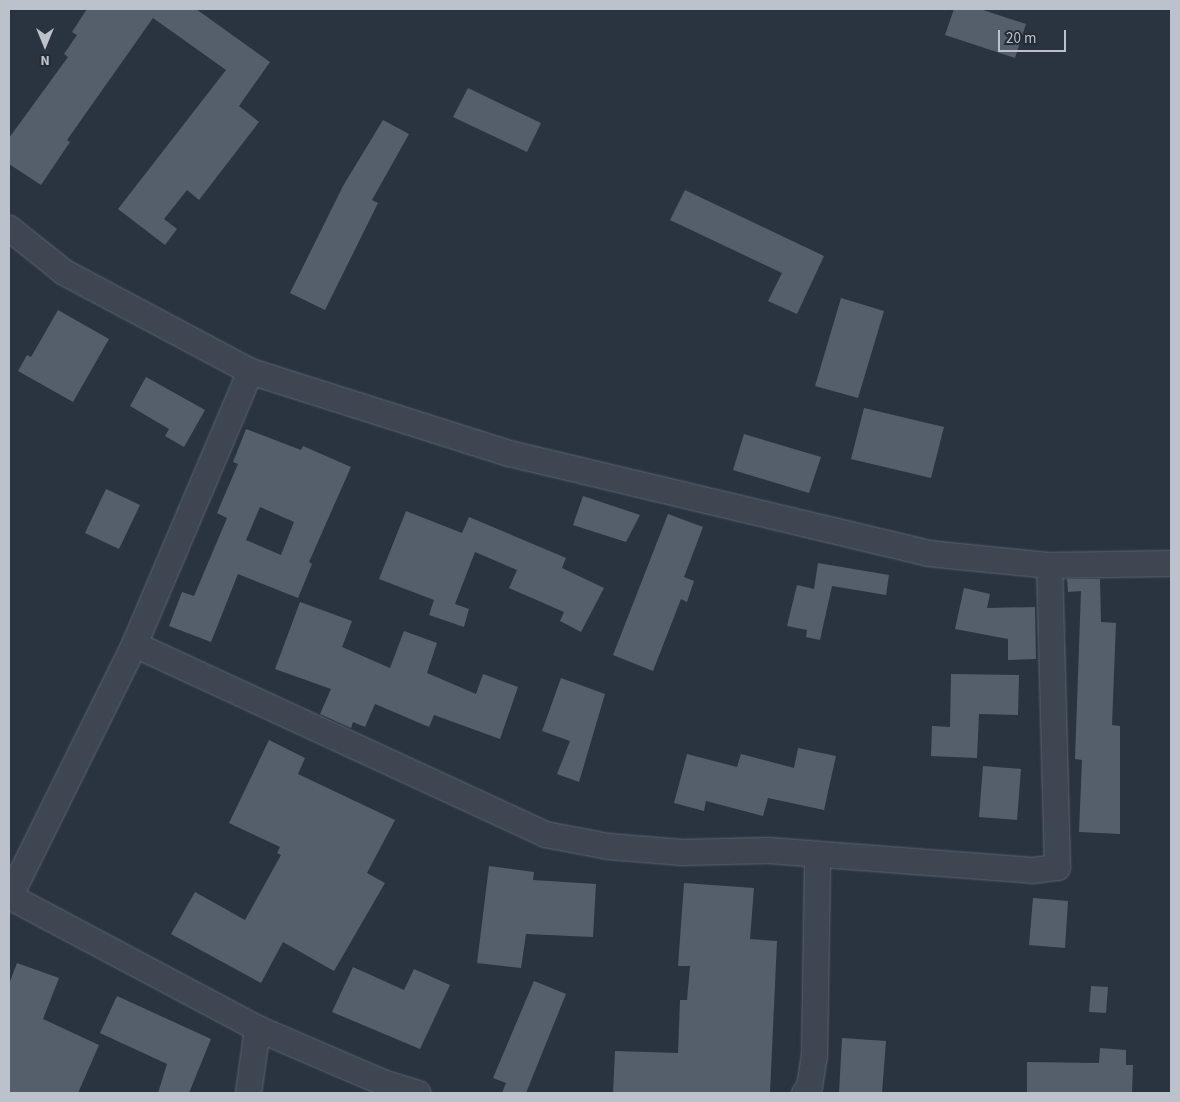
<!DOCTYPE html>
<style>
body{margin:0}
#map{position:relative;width:1180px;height:1102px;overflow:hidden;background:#2a3441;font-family:"Source Sans 3",sans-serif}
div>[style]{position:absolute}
.building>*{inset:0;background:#545f6b}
.roads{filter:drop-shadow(0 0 1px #5c646e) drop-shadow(0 0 1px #5c646e)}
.street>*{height:25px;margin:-12.5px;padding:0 12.5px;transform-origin:12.5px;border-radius:12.5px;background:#3e4651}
span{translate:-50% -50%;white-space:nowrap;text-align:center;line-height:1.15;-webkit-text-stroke:4px #232b36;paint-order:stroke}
.frame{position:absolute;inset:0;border:10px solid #bbc2cb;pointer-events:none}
.north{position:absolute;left:20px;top:20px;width:50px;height:50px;-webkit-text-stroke:4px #232b36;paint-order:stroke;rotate:180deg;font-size:14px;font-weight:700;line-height:20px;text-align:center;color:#bbc2cb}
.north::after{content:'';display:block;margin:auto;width:18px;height:22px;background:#bbc2cb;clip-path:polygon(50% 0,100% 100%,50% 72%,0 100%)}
.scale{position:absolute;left:998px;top:30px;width:68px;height:22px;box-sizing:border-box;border:2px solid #bbc2cb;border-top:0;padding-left:6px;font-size:15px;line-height:18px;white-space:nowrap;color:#bbc2cb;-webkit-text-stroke:4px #232b36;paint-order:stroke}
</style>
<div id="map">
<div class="building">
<div style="clip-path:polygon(87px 9px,196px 9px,270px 62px,239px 106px,259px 122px,199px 200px,187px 190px,164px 219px,177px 229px,165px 245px,118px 209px,226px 70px,153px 18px,67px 140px,70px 142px,41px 185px,9px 164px,9px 138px,68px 57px,64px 54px,77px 35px,72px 32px)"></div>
<div style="clip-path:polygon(954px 9px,980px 9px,1026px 24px,1015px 58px,945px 35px)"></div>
<div style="clip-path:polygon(468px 88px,541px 123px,527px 152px,453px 117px)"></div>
<div style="clip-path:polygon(383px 120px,409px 134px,372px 200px,378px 203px,325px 310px,290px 293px,343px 186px)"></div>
<div style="clip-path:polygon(685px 190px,824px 256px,797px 314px,768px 301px,782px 273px,670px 220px)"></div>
<div style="clip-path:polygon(841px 298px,884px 311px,858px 398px,815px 386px)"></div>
<div style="clip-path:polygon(58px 310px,109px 339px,73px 402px,18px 371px,27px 355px,31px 357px)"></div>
<div style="clip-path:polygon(146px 377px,205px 410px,184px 447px,165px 436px,169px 429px,130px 406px)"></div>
<div style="clip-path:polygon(864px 408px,944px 427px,931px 478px,851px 459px)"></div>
<div style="clip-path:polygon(evenodd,246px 429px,301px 450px,303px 446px,351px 467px,309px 562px,312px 564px,298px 598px,238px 574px,211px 642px,169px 626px,182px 592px,194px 596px,227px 518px,217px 513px,238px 464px,233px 462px,246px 429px,260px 507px,294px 522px,281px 555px,246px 540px,260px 507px)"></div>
<div style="clip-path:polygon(744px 434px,821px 457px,809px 493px,733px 470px)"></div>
<div style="clip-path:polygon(106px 489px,140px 505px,119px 549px,85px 533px)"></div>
<div style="clip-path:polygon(583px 496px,640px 515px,626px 542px,573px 525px)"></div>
<div style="clip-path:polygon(406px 511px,462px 533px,469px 517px,566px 558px,562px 568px,604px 588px,581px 632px,560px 621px,564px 612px,509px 588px,517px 570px,475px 552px,455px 604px,469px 609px,464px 627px,429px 615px,434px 600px,379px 579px)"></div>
<div style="clip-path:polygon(668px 514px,703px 527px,684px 577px,694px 581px,687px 602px,681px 599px,653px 671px,613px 655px)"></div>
<div style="clip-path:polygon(818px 563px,889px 575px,886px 595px,832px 586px,820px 640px,806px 637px,807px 630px,787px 626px,797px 585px,814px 589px)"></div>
<div style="clip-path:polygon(1067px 579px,1100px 579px,1101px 622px,1116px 623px,1112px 725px,1120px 726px,1120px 834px,1079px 832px,1082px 760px,1075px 759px,1081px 591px,1068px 592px)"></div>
<div style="clip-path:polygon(964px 588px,990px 594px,987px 608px,1035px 607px,1036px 659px,1008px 660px,1008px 639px,955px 629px)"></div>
<div style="clip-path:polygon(300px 602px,352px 621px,342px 647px,390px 668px,404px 631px,437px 643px,427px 673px,476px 694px,483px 674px,518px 687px,500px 739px,434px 715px,429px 727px,375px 704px,365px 727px,353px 722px,351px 728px,320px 714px,331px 689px,275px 669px)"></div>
<div style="clip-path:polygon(951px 674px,1019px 675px,1018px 715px,979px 714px,977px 758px,931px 756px,932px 726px,950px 727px)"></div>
<div style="clip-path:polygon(561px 678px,605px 694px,579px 782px,557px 774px,570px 741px,542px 731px)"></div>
<div style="clip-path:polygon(269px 740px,305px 758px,298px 774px,395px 820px,367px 873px,385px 883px,334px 971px,283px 942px,261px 983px,171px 934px,195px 892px,245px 920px,281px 855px,277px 853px,280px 847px,229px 823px)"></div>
<div style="clip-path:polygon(798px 748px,836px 756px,824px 810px,768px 798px,763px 816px,706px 801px,704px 811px,674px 803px,687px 754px,737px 767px,741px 754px,794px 768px)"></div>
<div style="clip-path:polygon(983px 766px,1021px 769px,1017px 820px,979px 817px)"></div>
<div style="clip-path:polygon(489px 866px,534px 872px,533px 880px,596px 884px,593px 937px,526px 934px,521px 968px,477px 963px)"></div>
<div style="clip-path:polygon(684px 883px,754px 888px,750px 939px,777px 941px,770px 1093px,613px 1093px,615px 1051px,678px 1053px,680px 1000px,687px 1000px,690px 966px,678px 966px)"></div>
<div style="clip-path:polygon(1033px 898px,1068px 901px,1065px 948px,1029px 945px)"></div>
<div style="clip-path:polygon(17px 963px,59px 978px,43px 1019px,99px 1045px,78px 1093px,9px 1093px,9px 984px)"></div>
<div style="clip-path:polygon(353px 967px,404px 990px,414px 969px,450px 985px,420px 1049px,332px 1012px)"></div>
<div style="clip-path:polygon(534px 981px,566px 994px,526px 1093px,502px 1093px,506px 1083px,493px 1078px)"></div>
<div style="clip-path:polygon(1091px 986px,1108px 987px,1106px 1013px,1089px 1012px)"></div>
<div style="clip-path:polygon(117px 996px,211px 1039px,189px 1093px,158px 1093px,167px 1064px,100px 1033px)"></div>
<div style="clip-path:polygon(842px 1038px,886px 1041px,882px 1093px,839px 1093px)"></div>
<div style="clip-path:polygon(1100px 1048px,1126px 1050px,1126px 1065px,1133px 1065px,1132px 1093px,1027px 1093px,1027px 1062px,1099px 1063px)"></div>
</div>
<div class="roads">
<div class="street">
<div style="left:9px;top:228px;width:70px;rotate:38.7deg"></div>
<div style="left:64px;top:272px;width:211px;rotate:28deg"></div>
<div style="left:250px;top:371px;width:272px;rotate:17.6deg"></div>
<div style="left:509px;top:453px;width:431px;rotate:13.4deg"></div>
<div style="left:928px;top:553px;width:122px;rotate:5.7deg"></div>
<div style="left:1049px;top:565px;width:122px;rotate:-0.9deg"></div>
<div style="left:134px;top:644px;width:453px;rotate:24.8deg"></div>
<div style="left:545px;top:834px;width:64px;rotate:10.8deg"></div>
<div style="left:608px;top:846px;width:74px;rotate:4.6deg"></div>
<div style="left:682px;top:852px;width:86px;rotate:-1.3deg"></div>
<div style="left:768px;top:850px;width:265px;rotate:4.3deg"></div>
<div style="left:1032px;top:870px;width:25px;rotate:-7deg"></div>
<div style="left:1057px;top:867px;width:302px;rotate:-91.5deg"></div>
<div style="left:9px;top:896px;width:281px;rotate:28deg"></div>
<div style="left:257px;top:1028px;width:66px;rotate:97.9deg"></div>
<div style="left:9px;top:897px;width:282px;rotate:-63.7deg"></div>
<div style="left:134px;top:644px;width:297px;rotate:-67deg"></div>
<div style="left:257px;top:1028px;width:139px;rotate:23.3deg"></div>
<div style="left:385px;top:1083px;width:34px;rotate:17deg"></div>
<div style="left:804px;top:1093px;width:9px;rotate:-54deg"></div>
<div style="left:809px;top:1086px;width:30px;rotate:-81deg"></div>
<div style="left:814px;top:1056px;width:200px;rotate:-89.1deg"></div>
</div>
</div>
<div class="frame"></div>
<div class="north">N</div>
<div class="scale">20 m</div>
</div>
